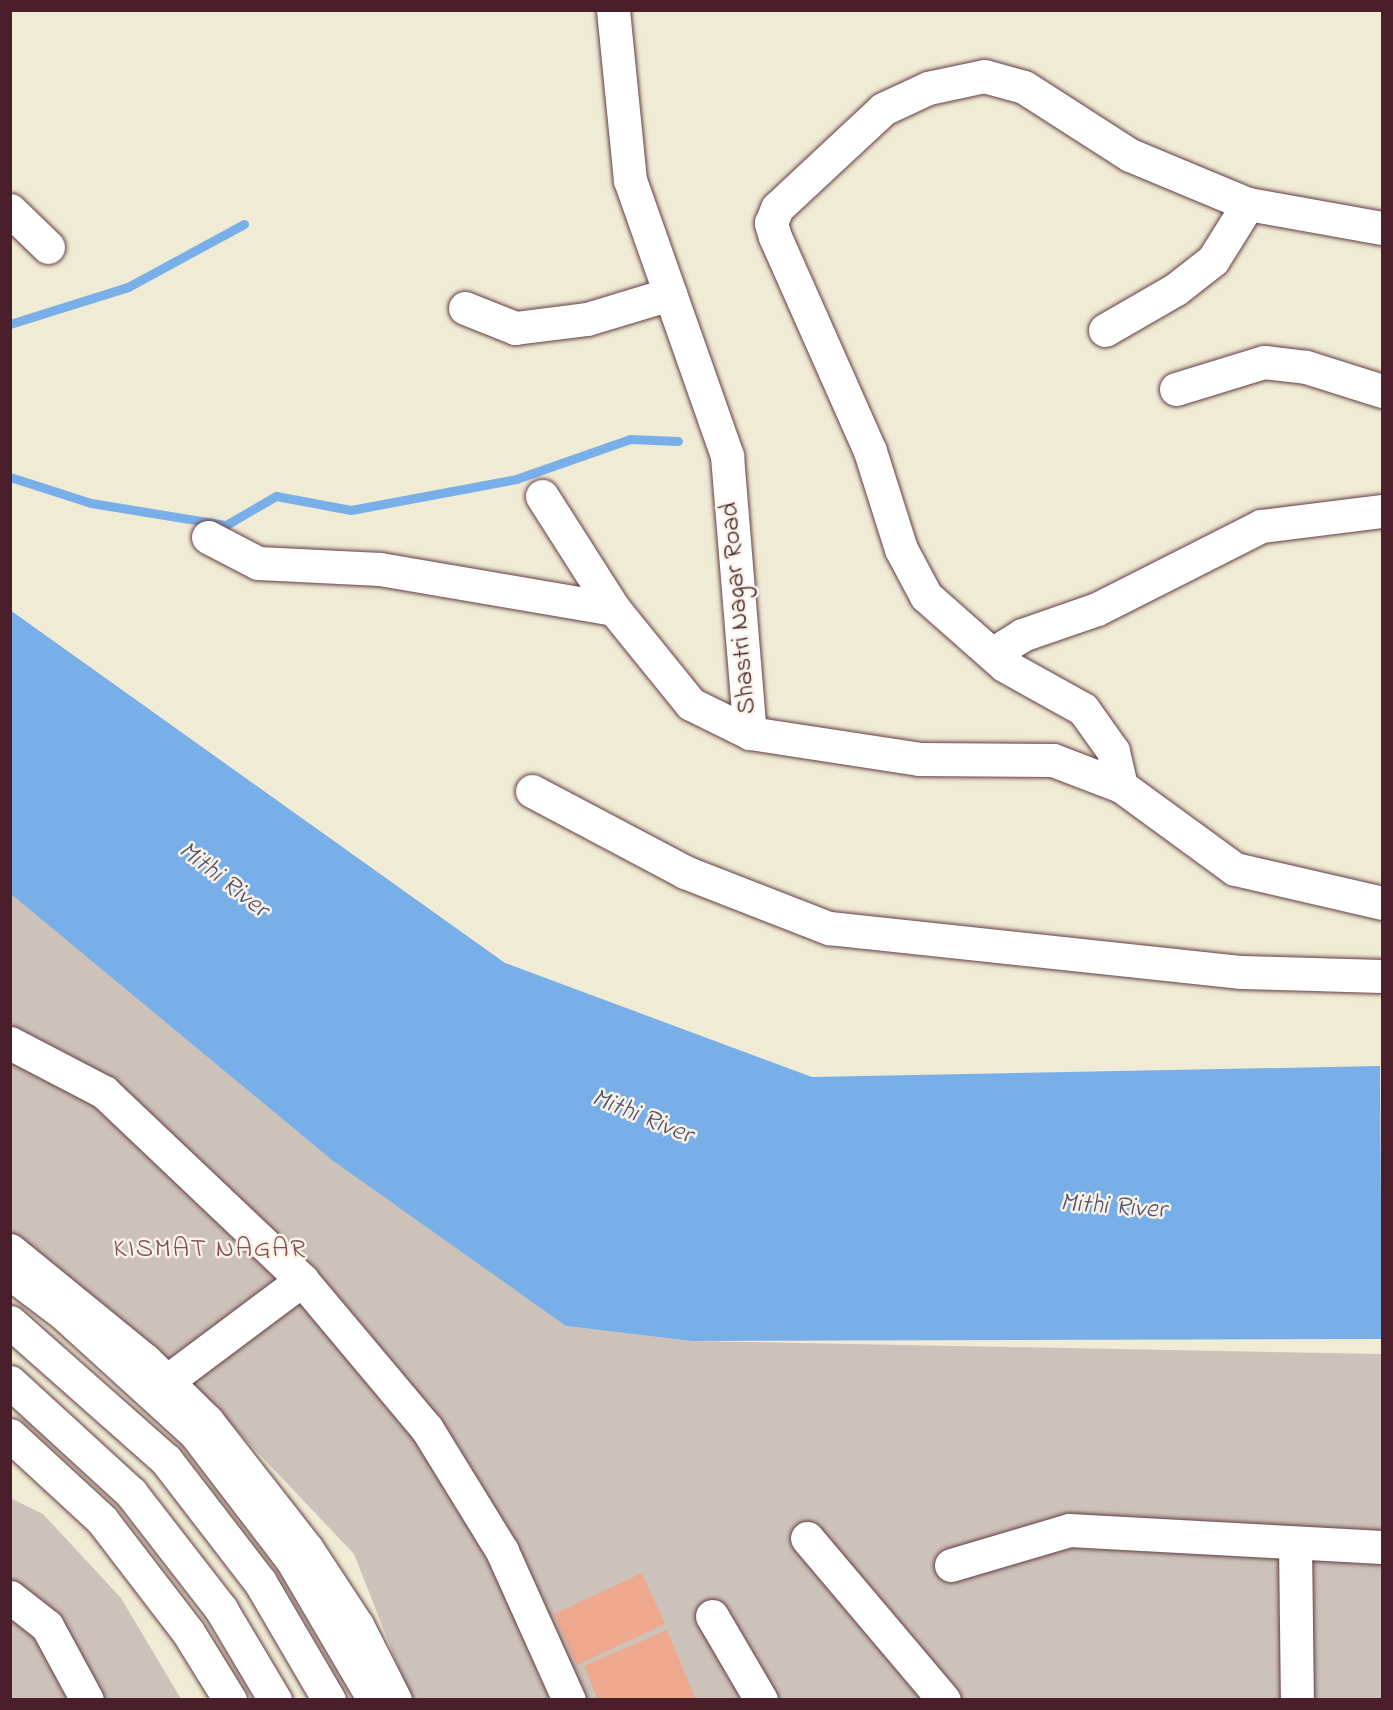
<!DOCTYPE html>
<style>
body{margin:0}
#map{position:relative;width:1393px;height:1710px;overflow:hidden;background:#f0ebd4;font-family:"Indie Flower",sans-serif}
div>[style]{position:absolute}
.industrial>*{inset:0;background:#cdc2b9}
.water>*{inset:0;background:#79afe8}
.stream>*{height:9px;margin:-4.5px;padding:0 4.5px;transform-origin:4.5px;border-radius:4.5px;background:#79afe8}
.building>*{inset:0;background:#eda88e}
.roads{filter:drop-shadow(0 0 2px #633e44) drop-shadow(0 0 2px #633e44)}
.minor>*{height:33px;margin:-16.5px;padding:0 16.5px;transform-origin:16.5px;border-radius:16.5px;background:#fff}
.major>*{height:33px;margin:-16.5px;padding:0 16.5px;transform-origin:16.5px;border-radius:16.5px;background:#fff}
.highway>*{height:33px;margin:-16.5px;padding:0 16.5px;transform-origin:16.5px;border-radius:16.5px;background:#fff}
span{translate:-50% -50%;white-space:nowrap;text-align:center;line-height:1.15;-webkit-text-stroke:5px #f7f3e8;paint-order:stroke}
.street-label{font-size:26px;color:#4a1f2b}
.water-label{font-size:27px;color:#5a516d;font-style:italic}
.neighbourhood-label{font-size:27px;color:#834f4e;letter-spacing:1.5px}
.frame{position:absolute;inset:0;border:12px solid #4a1f2b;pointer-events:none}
</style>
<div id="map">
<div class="industrial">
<div style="clip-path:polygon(10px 883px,566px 1326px,691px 1341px,1382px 1354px,1382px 1699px,411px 1699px,354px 1554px,169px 1359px,11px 1232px)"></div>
<div style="clip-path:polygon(10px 1498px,43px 1514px,121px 1598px,181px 1699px,11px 1699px)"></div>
</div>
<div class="water">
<div style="clip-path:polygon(10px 610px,505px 963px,812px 1077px,1380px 1066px,1382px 1339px,691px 1341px,566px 1326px,332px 1160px,11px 894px)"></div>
</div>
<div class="stream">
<div style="left:10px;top:324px;width:124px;rotate:-17.4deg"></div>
<div style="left:128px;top:287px;width:132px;rotate:-28.5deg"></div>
<div style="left:10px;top:477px;width:85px;rotate:17.8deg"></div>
<div style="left:91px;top:503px;width:137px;rotate:9.3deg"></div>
<div style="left:226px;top:525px;width:58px;rotate:-30.1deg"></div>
<div style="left:276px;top:496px;width:76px;rotate:10.6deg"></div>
<div style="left:351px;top:510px;width:168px;rotate:-10.6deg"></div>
<div style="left:516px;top:479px;width:121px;rotate:-19.3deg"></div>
<div style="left:630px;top:439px;width:48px;rotate:2.4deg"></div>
</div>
<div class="building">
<div style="clip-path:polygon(642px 1573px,665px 1624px,577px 1665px,554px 1614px)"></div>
<div style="clip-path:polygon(667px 1630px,696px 1700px,598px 1700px,584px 1666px)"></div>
</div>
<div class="roads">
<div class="minor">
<div style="left:613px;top:10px;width:171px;rotate:84.3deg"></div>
<div style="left:630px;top:180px;width:293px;rotate:70.6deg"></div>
<div style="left:727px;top:456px;width:278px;rotate:85.3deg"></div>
<div style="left:10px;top:210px;width:53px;rotate:44.2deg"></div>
<div style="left:465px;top:308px;width:54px;rotate:21.8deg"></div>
<div style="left:515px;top:328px;width:73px;rotate:-7.1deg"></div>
<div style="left:587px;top:319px;width:87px;rotate:-16.8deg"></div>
<div style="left:1105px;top:330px;width:82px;rotate:-30deg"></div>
<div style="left:1176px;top:289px;width:47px;rotate:-38.1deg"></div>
<div style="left:1213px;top:260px;width:66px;rotate:-58deg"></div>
<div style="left:1176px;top:389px;width:92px;rotate:-17.1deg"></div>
<div style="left:1264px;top:362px;width:42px;rotate:6.8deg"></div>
<div style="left:1306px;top:367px;width:80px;rotate:17.5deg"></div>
<div style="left:542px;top:496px;width:134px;rotate:57.5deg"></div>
<div style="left:614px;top:609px;width:122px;rotate:51deg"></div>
<div style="left:691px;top:704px;width:66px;rotate:26.2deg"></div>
<div style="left:750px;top:733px;width:171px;rotate:8.7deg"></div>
<div style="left:919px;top:759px;width:134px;rotate:0.4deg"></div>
<div style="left:1053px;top:760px;width:73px;rotate:20.9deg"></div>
<div style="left:1121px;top:786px;width:141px;rotate:36.1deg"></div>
<div style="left:1235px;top:869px;width:151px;rotate:13deg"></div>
<div style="left:208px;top:537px;width:56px;rotate:27.5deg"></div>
<div style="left:258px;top:563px;width:122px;rotate:2.8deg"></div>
<div style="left:380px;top:569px;width:237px;rotate:9.7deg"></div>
<div style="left:992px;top:654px;width:36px;rotate:-32deg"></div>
<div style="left:1022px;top:635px;width:79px;rotate:-19.1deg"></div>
<div style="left:1097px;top:609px;width:184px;rotate:-26.8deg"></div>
<div style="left:1261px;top:526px;width:122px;rotate:-7.1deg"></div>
<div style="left:1121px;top:786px;width:36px;rotate:-103deg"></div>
<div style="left:1113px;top:751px;width:52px;rotate:-125.5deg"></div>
<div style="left:1083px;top:709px;width:90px;rotate:-150.9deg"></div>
<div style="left:1004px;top:665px;width:104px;rotate:-138.5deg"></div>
<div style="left:926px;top:596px;width:53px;rotate:-118deg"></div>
<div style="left:901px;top:549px;width:103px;rotate:-107.6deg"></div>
<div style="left:870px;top:451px;width:234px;rotate:-113.9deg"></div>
<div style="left:775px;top:237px;width:15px;rotate:-106deg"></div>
<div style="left:771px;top:223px;width:16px;rotate:-68deg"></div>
<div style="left:777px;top:208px;width:145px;rotate:-43deg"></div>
<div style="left:883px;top:109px;width:50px;rotate:-25deg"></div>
<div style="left:928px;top:88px;width:57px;rotate:-12.1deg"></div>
<div style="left:984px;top:76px;width:41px;rotate:15.4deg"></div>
<div style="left:1024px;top:87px;width:126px;rotate:32.7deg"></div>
<div style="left:1130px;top:155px;width:128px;rotate:22.6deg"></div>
<div style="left:1248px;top:204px;width:136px;rotate:10.2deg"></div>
<div style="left:532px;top:791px;width:173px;rotate:27.9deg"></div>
<div style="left:685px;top:872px;width:155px;rotate:21.3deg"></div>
<div style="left:829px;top:928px;width:415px;rotate:6.1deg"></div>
<div style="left:1242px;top:972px;width:140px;rotate:1.6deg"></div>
<div style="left:10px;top:1043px;width:106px;rotate:27.5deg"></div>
<div style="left:104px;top:1092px;width:273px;rotate:43.5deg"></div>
<div style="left:302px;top:1280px;width:194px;rotate:50deg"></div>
<div style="left:427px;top:1429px;width:143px;rotate:58.4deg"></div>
<div style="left:502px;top:1551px;width:163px;rotate:65.8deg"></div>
<div style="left:167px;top:1381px;width:169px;rotate:-36.8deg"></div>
<div style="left:807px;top:1538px;width:212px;rotate:49.8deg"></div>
<div style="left:1295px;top:1543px;width:157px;rotate:89.3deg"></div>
<div style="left:951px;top:1565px;width:123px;rotate:-16.5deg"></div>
<div style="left:1069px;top:1530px;width:313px;rotate:3.1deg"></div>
<div style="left:10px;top:1597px;width:47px;rotate:38.1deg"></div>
<div style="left:47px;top:1626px;width:84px;rotate:61.6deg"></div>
<div style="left:712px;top:1616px;width:97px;rotate:59.7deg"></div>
</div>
<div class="major">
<div style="left:10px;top:1273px;width:66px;rotate:37deg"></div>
<div style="left:63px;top:1313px;width:178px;rotate:42.3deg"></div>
<div style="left:195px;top:1433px;width:160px;rotate:52.6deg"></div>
<div style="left:292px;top:1560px;width:162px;rotate:59.6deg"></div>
</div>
<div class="highway">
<div style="left:10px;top:1250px;width:174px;rotate:39.2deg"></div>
<div style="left:145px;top:1360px;width:87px;rotate:44.5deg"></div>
<div style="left:207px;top:1421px;width:162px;rotate:52deg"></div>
<div style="left:307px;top:1549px;width:91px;rotate:56.7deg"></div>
<div style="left:357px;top:1625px;width:84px;rotate:63.1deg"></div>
<div style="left:10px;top:1322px;width:208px;rotate:41.5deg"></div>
<div style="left:166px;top:1460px;width:154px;rotate:52.4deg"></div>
<div style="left:260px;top:1582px;width:137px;rotate:59.7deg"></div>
<div style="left:10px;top:1382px;width:164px;rotate:42.5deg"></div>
<div style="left:131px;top:1493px;width:147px;rotate:52.2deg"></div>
<div style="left:221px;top:1609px;width:106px;rotate:59.3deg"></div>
<div style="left:10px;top:1435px;width:125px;rotate:42.7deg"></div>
<div style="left:102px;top:1520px;width:141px;rotate:52.5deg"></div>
<div style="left:188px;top:1632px;width:80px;rotate:58.3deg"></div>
</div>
</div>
<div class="street-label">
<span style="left:740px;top:608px;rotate:-95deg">Shastri Nagar Road</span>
</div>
<div class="water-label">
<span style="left:223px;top:880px;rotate:38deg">Mithi River</span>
<span style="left:642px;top:1117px;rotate:22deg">Mithi River</span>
<span style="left:1113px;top:1207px;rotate:4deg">Mithi River</span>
</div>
<div class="neighbourhood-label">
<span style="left:210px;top:1250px">KISMAT NAGAR</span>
</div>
<div class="frame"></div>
</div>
